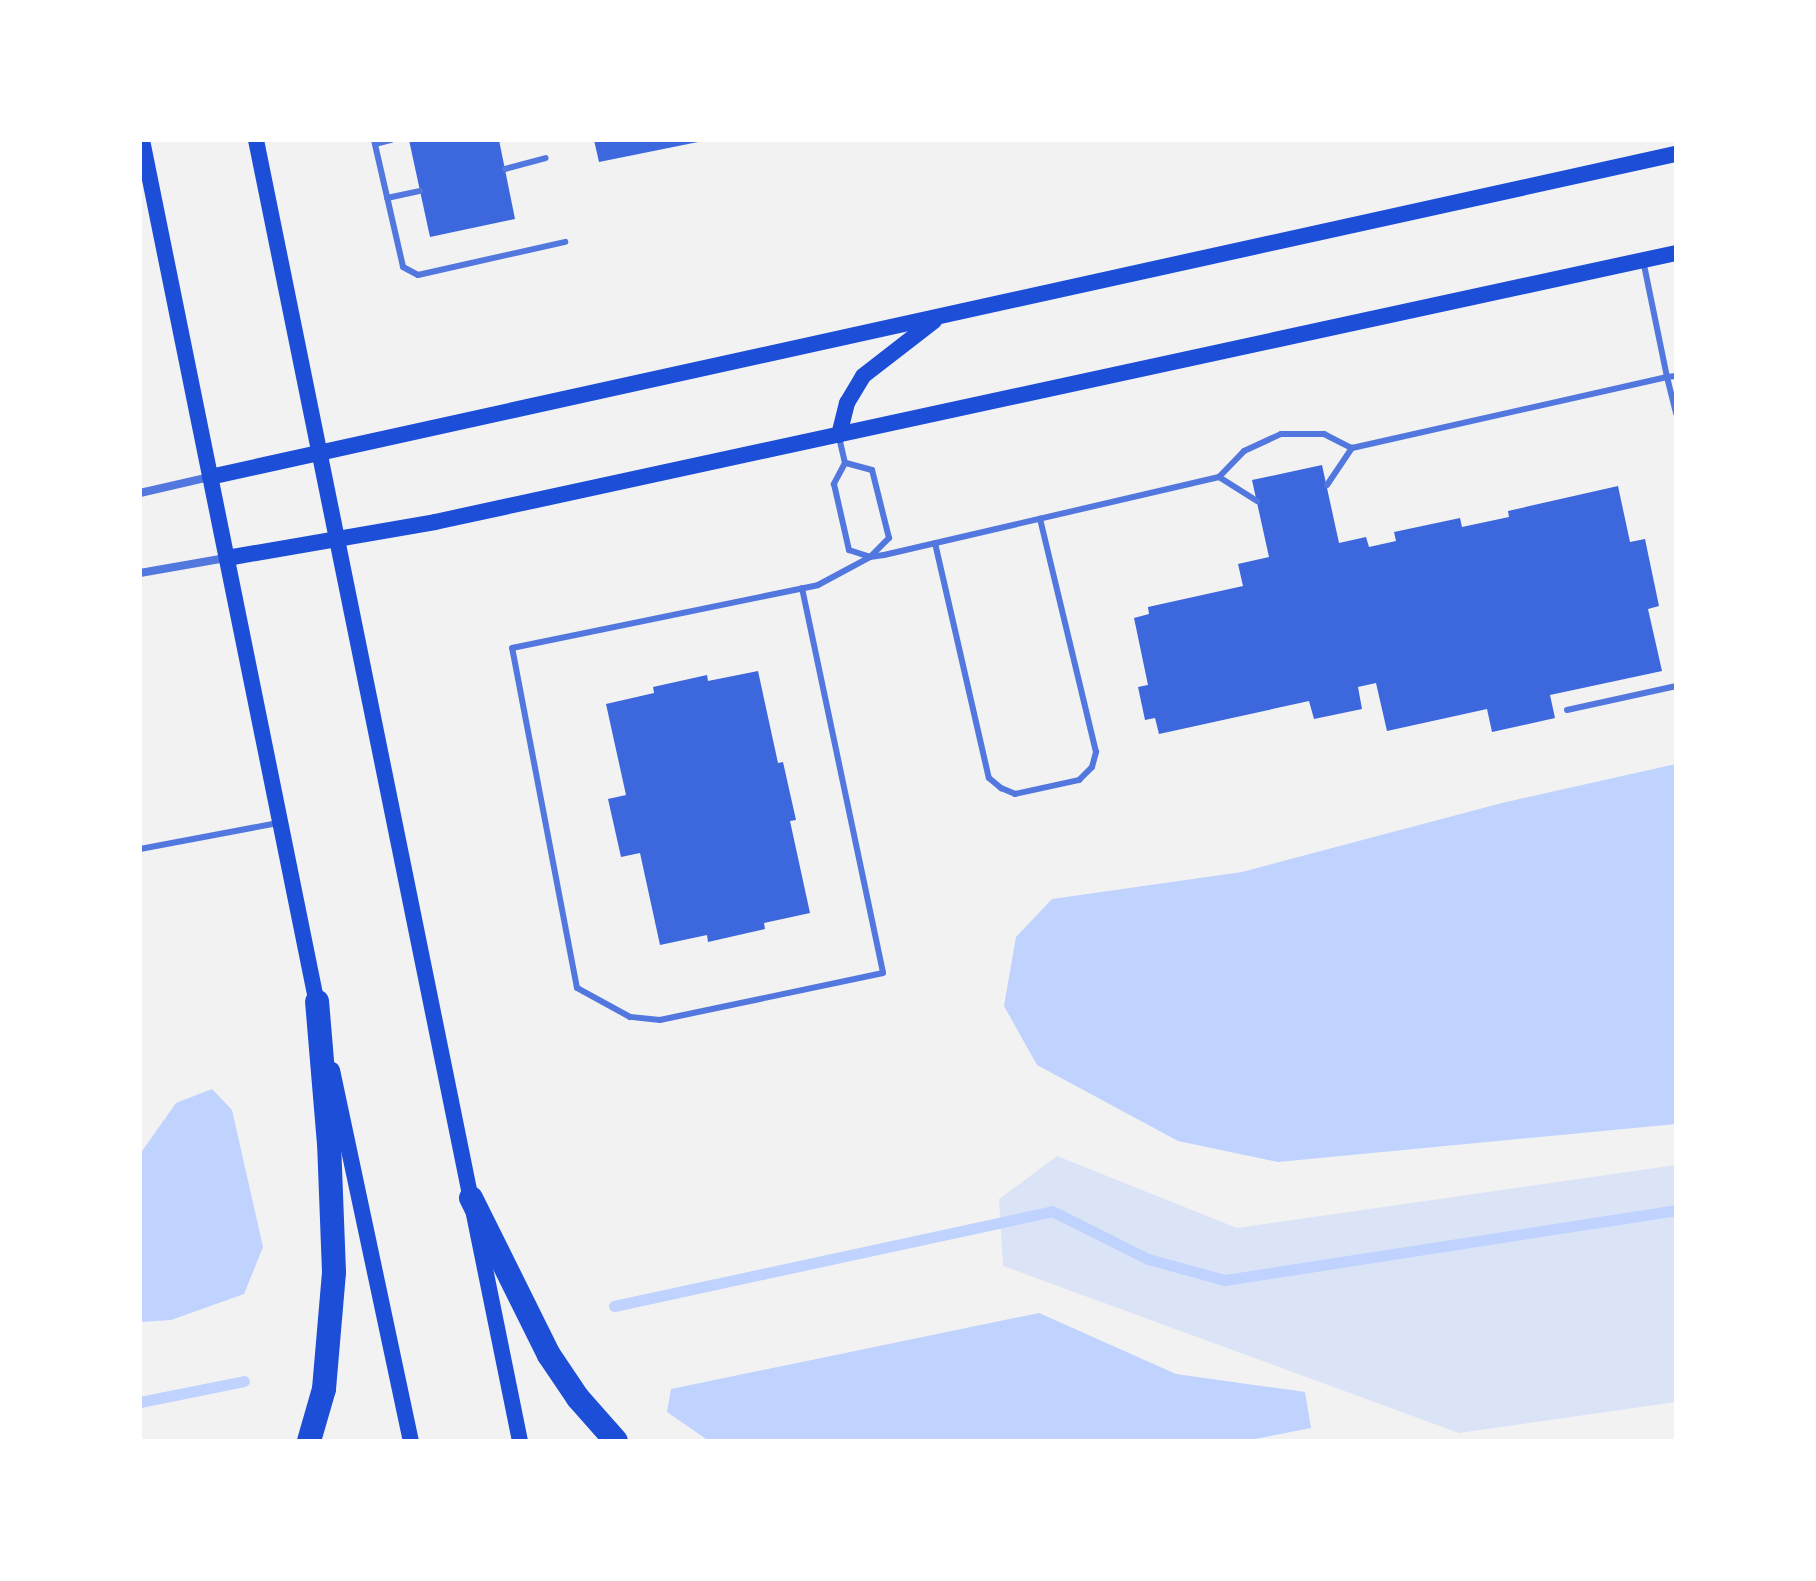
<!DOCTYPE html>
<style>
body{margin:0}
#map{position:relative;width:1816px;height:1581px;overflow:hidden;background:#f2f2f2;font-family:"Work Sans",sans-serif}
div>[style]{position:absolute}
.green>*{inset:0;background:#dbe4f7}
.water>*{inset:0;background:#bfd3fe}
.stream>*{height:11px;margin:-5.5px;padding:0 5.5px;transform-origin:5.5px;border-radius:5.5px;background:#bfd3fe}
.building>*{inset:0;background:#3d67dc}
.service>*{height:6px;margin:-3px;padding:0 3px;transform-origin:3px;border-radius:3px;background:#5277de}
.minor>*{height:8px;margin:-4px;padding:0 4px;transform-origin:4px;border-radius:4px;background:#5277de}
.secondary>*{height:16px;margin:-8px;padding:0 8px;transform-origin:8px;border-radius:8px;background:#1d4ed8}
.motorway>*{height:24px;margin:-12px;padding:0 12px;transform-origin:12px;border-radius:12px;background:#1d4ed8}
span{translate:-50% -50%;white-space:nowrap;text-align:center;line-height:1.15;-webkit-text-stroke:6px #fff;paint-order:stroke}
.frame{position:absolute;inset:0;border:142px solid #fff;pointer-events:none}
</style>
<div id="map">
<div class="green">
<div style="clip-path:polygon(1057px 1156px,1237px 1228px,1676px 1165px,1676px 1402px,1459px 1433px,1003px 1266px,999px 1199px)"></div>
</div>
<div class="water">
<div style="clip-path:polygon(1676px 764px,1676px 1124px,1278px 1162px,1178px 1141px,1037px 1065px,1004px 1006px,1016px 937px,1052px 899px,1242px 872px,1502px 803px)"></div>
<div style="clip-path:polygon(212px 1089px,232px 1110px,263px 1247px,244px 1294px,171px 1320px,140px 1322px,140px 1154px,176px 1103px)"></div>
<div style="clip-path:polygon(1039px 1313px,1176px 1374px,1305px 1392px,1311px 1428px,1245px 1441px,709px 1441px,667px 1412px,671px 1389px)"></div>
</div>
<div class="stream">
<div style="left:614px;top:1306px;width:448px;rotate:-12.2deg"></div>
<div style="left:1052px;top:1211px;width:107px;rotate:26.6deg"></div>
<div style="left:1148px;top:1259px;width:80px;rotate:15.3deg"></div>
<div style="left:1225px;top:1280px;width:456px;rotate:-8.8deg"></div>
<div style="left:140px;top:1402px;width:106px;rotate:-11.4deg"></div>
</div>
<div class="building">
<div style="clip-path:polygon(409px 140px,499px 140px,515px 219px,430px 237px)"></div>
<div style="clip-path:polygon(594px 140px,703px 140px,703px 141px,599px 162px)"></div>
<div style="clip-path:polygon(1322px 465px,1339px 543px,1366px 537px,1369px 547px,1396px 541px,1394px 532px,1460px 518px,1462px 527px,1509px 517px,1508px 511px,1618px 486px,1630px 542px,1645px 539px,1659px 606px,1648px 609px,1662px 671px,1550px 695px,1555px 718px,1492px 732px,1487px 709px,1387px 731px,1376px 683px,1358px 687px,1362px 709px,1314px 719px,1309px 701px,1159px 734px,1155px 718px,1145px 720px,1138px 687px,1148px 685px,1134px 618px,1149px 614px,1148px 607px,1243px 586px,1238px 564px,1269px 557px,1252px 480px)"></div>
<div style="clip-path:polygon(758px 671px,778px 763px,783px 762px,796px 820px,790px 821px,810px 913px,764px 923px,765px 929px,708px 942px,707px 935px,660px 945px,640px 853px,621px 857px,608px 799px,626px 795px,606px 704px,654px 693px,653px 687px,707px 675px,708px 681px)"></div>
</div>
<div class="service">
<div style="left:374px;top:140px;width:130px;rotate:77.1deg"></div>
<div style="left:403px;top:267px;width:17px;rotate:28deg"></div>
<div style="left:418px;top:275px;width:151px;rotate:-12.7deg"></div>
<div style="left:375px;top:144px;width:16px;rotate:-14deg"></div>
<div style="left:505px;top:169px;width:42px;rotate:-15deg"></div>
<div style="left:387px;top:198px;width:34px;rotate:-12deg"></div>
<div style="left:1676px;top:376px;width:9px;rotate:174deg"></div>
<div style="left:1667px;top:377px;width:38px;rotate:76deg"></div>
<div style="left:839px;top:437px;width:27px;rotate:77deg"></div>
<div style="left:845px;top:463px;width:24px;rotate:118deg"></div>
<div style="left:834px;top:484px;width:68px;rotate:77.2deg"></div>
<div style="left:849px;top:550px;width:22px;rotate:18deg"></div>
<div style="left:870px;top:557px;width:14px;rotate:-8deg"></div>
<div style="left:884px;top:555px;width:344px;rotate:-13.1deg"></div>
<div style="left:1219px;top:477px;width:36px;rotate:-46deg"></div>
<div style="left:1244px;top:451px;width:41px;rotate:-24.7deg"></div>
<div style="left:1281px;top:434px;width:43px"></div>
<div style="left:1324px;top:434px;width:31px;rotate:27deg"></div>
<div style="left:1352px;top:448px;width:323px;rotate:-12.7deg"></div>
<div style="left:1667px;top:377px;width:119px;rotate:-101.6deg"></div>
<div style="left:1219px;top:477px;width:45px;rotate:32.3deg"></div>
<div style="left:1327px;top:485px;width:45px;rotate:-56deg"></div>
<div style="left:935px;top:543px;width:241px;rotate:77.1deg"></div>
<div style="left:989px;top:778px;width:16px;rotate:40deg"></div>
<div style="left:1001px;top:788px;width:15px;rotate:23deg"></div>
<div style="left:1015px;top:794px;width:66px;rotate:-12.3deg"></div>
<div style="left:1079px;top:780px;width:18px;rotate:-45deg"></div>
<div style="left:1092px;top:767px;width:16px;rotate:-75deg"></div>
<div style="left:1096px;top:752px;width:240px;rotate:-103.5deg"></div>
<div style="left:802px;top:588px;width:393px;rotate:78.1deg"></div>
<div style="left:883px;top:973px;width:228px;rotate:168.1deg"></div>
<div style="left:660px;top:1020px;width:30px;rotate:-174deg"></div>
<div style="left:630px;top:1017px;width:60px;rotate:-151.3deg"></div>
<div style="left:577px;top:988px;width:346px;rotate:-100.8deg"></div>
<div style="left:512px;top:648px;width:312px;rotate:-11.6deg"></div>
<div style="left:818px;top:585px;width:59px;rotate:-28.3deg"></div>
<div style="left:870px;top:557px;width:27px;rotate:-45deg"></div>
<div style="left:889px;top:538px;width:70px;rotate:-104deg"></div>
<div style="left:872px;top:470px;width:28px;rotate:-165deg"></div>
<div style="left:1567px;top:710px;width:112px;rotate:-12.4deg"></div>
<div style="left:140px;top:849px;width:139px;rotate:-10.7deg"></div>
</div>
<div class="minor">
<div style="left:140px;top:493px;width:72px;rotate:-12.9deg"></div>
<div style="left:140px;top:573px;width:87px;rotate:-9.9deg"></div>
</div>
<div class="secondary">
<div style="left:142px;top:140px;width:887px;rotate:78.55deg"></div>
<div style="left:256px;top:140px;width:1328px;rotate:78.53deg"></div>
<div style="left:839px;top:435px;width:33px;rotate:-76deg"></div>
<div style="left:847px;top:403px;width:31px;rotate:-59deg"></div>
<div style="left:863px;top:376px;width:90px;rotate:-37.8deg"></div>
<div style="left:210px;top:477px;width:1501px;rotate:-12.43deg"></div>
<div style="left:227px;top:558px;width:211px;rotate:-9.8deg"></div>
<div style="left:435px;top:522px;width:1270px;rotate:-12.23deg"></div>
<div style="left:332px;top:1070px;width:379px;rotate:78deg"></div>
</div>
<div class="motorway">
<div style="left:471px;top:1198px;width:175px;rotate:63.6deg"></div>
<div style="left:549px;top:1355px;width:52px;rotate:56deg"></div>
<div style="left:578px;top:1398px;width:57px;rotate:48.5deg"></div>
<div style="left:309px;top:1441px;width:54px;rotate:-73.9deg"></div>
<div style="left:324px;top:1389px;width:117px;rotate:-85.1deg"></div>
<div style="left:334px;top:1272px;width:128px;rotate:-92.2deg"></div>
<div style="left:329px;top:1144px;width:143px;rotate:-94.8deg"></div>
</div>
<div class="frame"></div>
</div>
